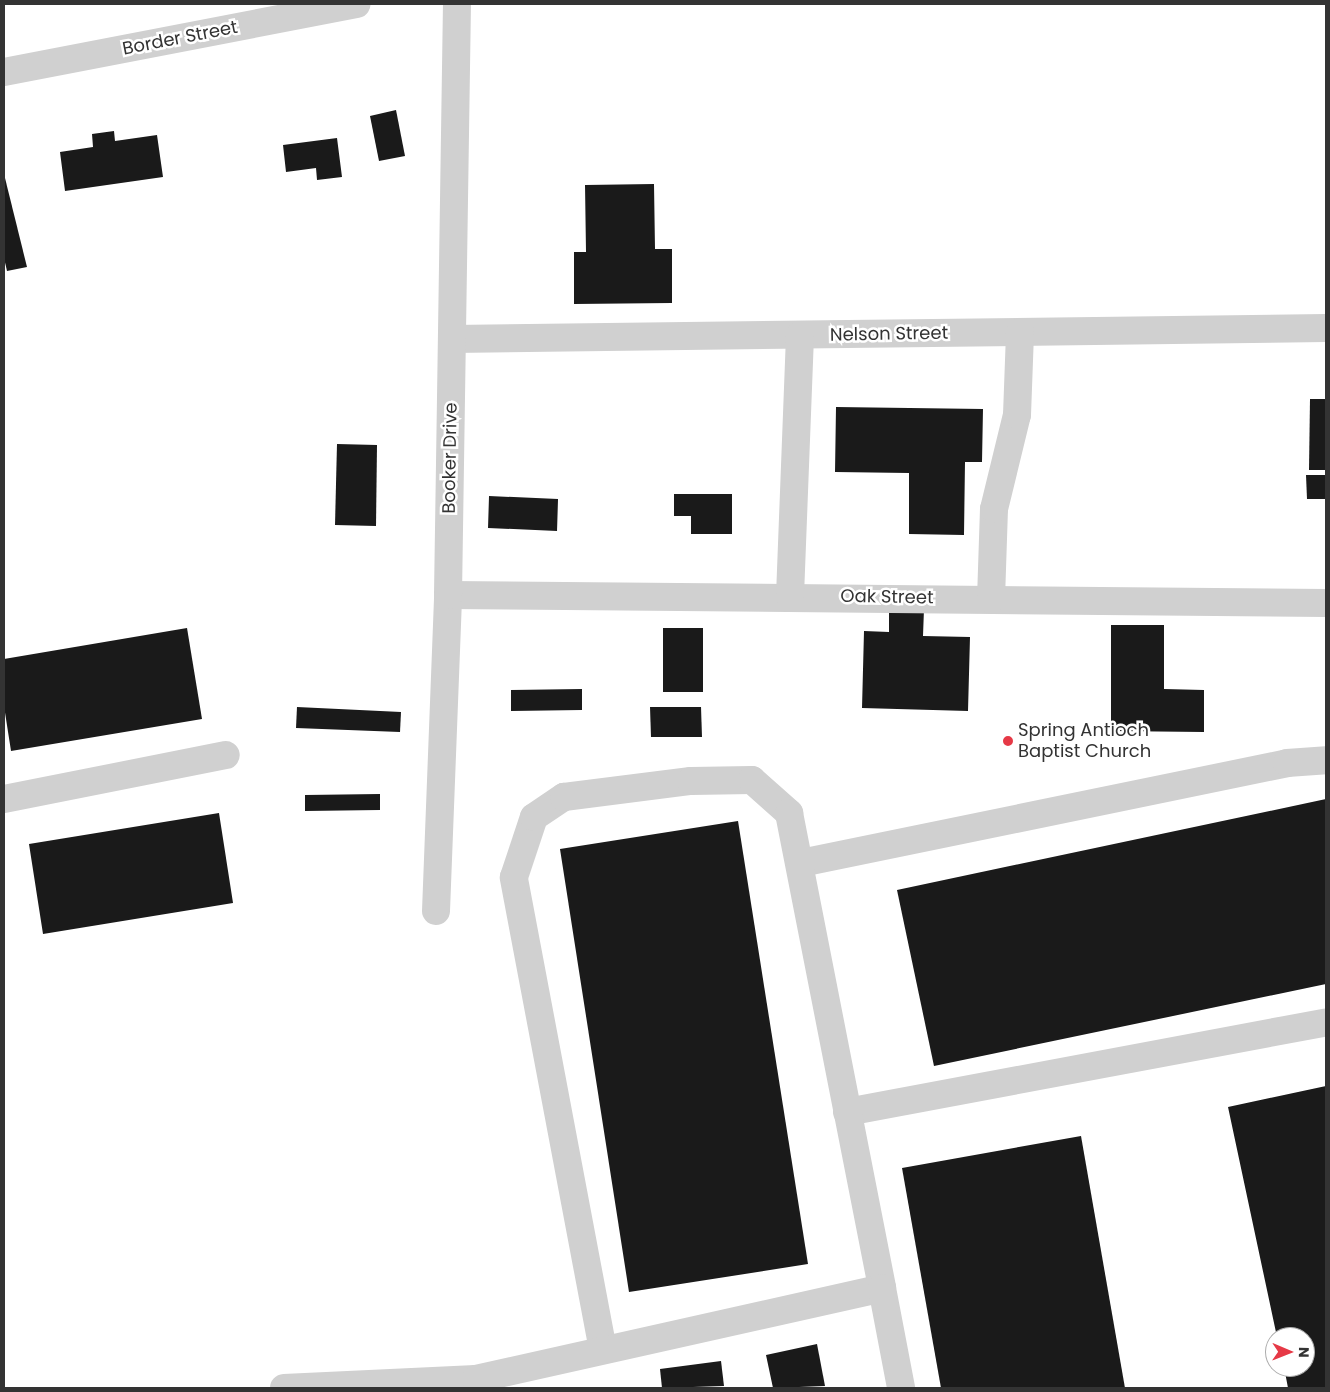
<!DOCTYPE html>
<style>
body{margin:0}
#map{position:relative;width:1330px;height:1392px;overflow:hidden;background:#fff;font-family:Poppins,sans-serif}
div>[style]{position:absolute}
.building>*{inset:0;background:#1a1a1a}
.minor>*{height:28px;margin:-14px;padding:0 14px;transform-origin:14px;border-radius:14px;background:#d0d0d0}
.dots>*{width:14px;height:14px;translate:-50% -50%;box-sizing:border-box;border:2px solid #fff;border-radius:50%}
span{translate:-50% -50%;white-space:nowrap;text-align:center;line-height:1.15;-webkit-text-stroke:5px #fff;paint-order:stroke}
.street-label{font-size:18px;color:#333}
.poi-label{font-size:18px;color:#333}
.left{translate:0 -50%;text-align:left}
.frame{position:absolute;inset:0;border:5px solid #333;pointer-events:none}
.north{position:absolute;left:1265px;top:1327px;width:50px;height:50px;box-sizing:border-box;background:#fff;border:1px solid #adadad;border-radius:50%;rotate:91deg;font-size:14px;font-weight:700;line-height:20px;text-align:center;color:#333}
.north::after{content:'';display:block;margin:auto;width:18px;height:22px;background:#e63946;clip-path:polygon(50% 0,100% 100%,50% 72%,0 100%)}
</style>
<div id="map">
<div class="building">
<div style="clip-path:polygon(396px 110px,405px 156px,379px 161px,370px 116px)"></div>
<div style="clip-path:polygon(114px 131px,115px 141px,157px 135px,163px 177px,65px 191px,60px 152px,93px 147px,92px 134px)"></div>
<div style="clip-path:polygon(337px 138px,342px 177px,317px 180px,316px 168px,286px 172px,283px 145px)"></div>
<div style="clip-path:polygon(4px 174px,27px 267px,7px 271px,4px 258px)"></div>
<div style="clip-path:polygon(654px 184px,655px 249px,672px 249px,672px 303px,574px 304px,574px 252px,586px 252px,585px 185px)"></div>
<div style="clip-path:polygon(1310px 399px,1326px 399px,1326px 470px,1309px 470px)"></div>
<div style="clip-path:polygon(836px 407px,983px 409px,982px 462px,965px 462px,964px 535px,909px 534px,909px 473px,835px 472px)"></div>
<div style="clip-path:polygon(337px 444px,377px 445px,376px 526px,335px 525px)"></div>
<div style="clip-path:polygon(1306px 475px,1326px 475px,1326px 499px,1307px 499px)"></div>
<div style="clip-path:polygon(674px 494px,732px 494px,732px 534px,691px 534px,691px 516px,674px 516px)"></div>
<div style="clip-path:polygon(489px 496px,558px 499px,557px 531px,488px 528px)"></div>
<div style="clip-path:polygon(889px 608px,924px 609px,923px 636px,970px 637px,968px 711px,862px 708px,864px 631px,889px 632px)"></div>
<div style="clip-path:polygon(1111px 625px,1164px 625px,1164px 689px,1204px 690px,1204px 732px,1111px 731px)"></div>
<div style="clip-path:polygon(187px 628px,202px 719px,11px 751px,4px 706px,4px 659px)"></div>
<div style="clip-path:polygon(663px 628px,703px 628px,703px 692px,663px 692px)"></div>
<div style="clip-path:polygon(582px 689px,582px 710px,511px 711px,511px 690px)"></div>
<div style="clip-path:polygon(297px 707px,401px 712px,400px 732px,296px 728px)"></div>
<div style="clip-path:polygon(650px 707px,701px 707px,702px 737px,651px 737px)"></div>
<div style="clip-path:polygon(380px 794px,380px 810px,305px 811px,305px 795px)"></div>
<div style="clip-path:polygon(1326px 799px,1326px 984px,934px 1066px,897px 890px)"></div>
<div style="clip-path:polygon(219px 813px,233px 903px,43px 934px,29px 844px)"></div>
<div style="clip-path:polygon(738px 821px,808px 1264px,629px 1292px,560px 849px)"></div>
<div style="clip-path:polygon(1326px 1086px,1326px 1388px,1288px 1388px,1284px 1367px,1305px 1367px,1305px 1337px,1277px 1337px,1228px 1107px)"></div>
<div style="clip-path:polygon(1081px 1136px,1125px 1388px,941px 1388px,902px 1168px)"></div>
<div style="clip-path:polygon(817px 1344px,825px 1386px,773px 1388px,766px 1355px)"></div>
<div style="clip-path:polygon(721px 1361px,724px 1386px,662px 1388px,660px 1369px)"></div>
</div>
<div class="minor">
<div style="left:4px;top:72px;width:359px;rotate:-10.9deg"></div>
<div style="left:452px;top:339px;width:874px;rotate:-0.72deg"></div>
<div style="left:448px;top:595px;width:878px;rotate:0.52deg"></div>
<div style="left:790px;top:596px;width:261px;rotate:-87.8deg"></div>
<div style="left:991px;top:599px;width:90px;rotate:-88.1deg"></div>
<div style="left:994px;top:509px;width:97px;rotate:-76.3deg"></div>
<div style="left:1017px;top:415px;width:83px;rotate:-87.9deg"></div>
<div style="left:4px;top:799px;width:226px;rotate:-11.2deg"></div>
<div style="left:801px;top:863px;width:496px;rotate:-11.6deg"></div>
<div style="left:1287px;top:763px;width:39px;rotate:-4deg"></div>
<div style="left:436px;top:911px;width:316px;rotate:-87.8deg"></div>
<div style="left:448px;top:595px;width:591px;rotate:-89.13deg"></div>
<div style="left:847px;top:1112px;width:487px;rotate:-10.6deg"></div>
<div style="left:603px;top:1350px;width:481px;rotate:-100.7deg"></div>
<div style="left:514px;top:877px;width:63px;rotate:-71.6deg"></div>
<div style="left:534px;top:817px;width:36px;rotate:-34deg"></div>
<div style="left:564px;top:797px;width:128px;rotate:-7.2deg"></div>
<div style="left:691px;top:781px;width:61px;rotate:-0.9deg"></div>
<div style="left:752px;top:780px;width:50px;rotate:41.7deg"></div>
<div style="left:789px;top:813px;width:484px;rotate:78.9deg"></div>
<div style="left:284px;top:1388px;width:192px;rotate:-2.7deg"></div>
<div style="left:476px;top:1379px;width:416px;rotate:-12.6deg"></div>
<div style="left:882px;top:1288px;width:102px;rotate:79.2deg"></div>
</div>
<div class="dots">
<div style="left:1008px;top:741px;background:#e63946"></div>
</div>
<div class="street-label">
<span style="left:180px;top:38px;rotate:-11deg">Border Street</span>
<span style="left:889px;top:334px;rotate:-1deg">Nelson Street</span>
<span style="left:450px;top:458px;rotate:-89deg">Booker Drive</span>
<span style="left:887px;top:597px;rotate:1deg">Oak Street</span>
</div>
<div class="poi-label">
<span class="left" style="left:1018px;top:741px">Spring Antioch<br>Baptist Church</span>
</div>
<div class="frame"></div>
<div class="north">N</div>
</div>
